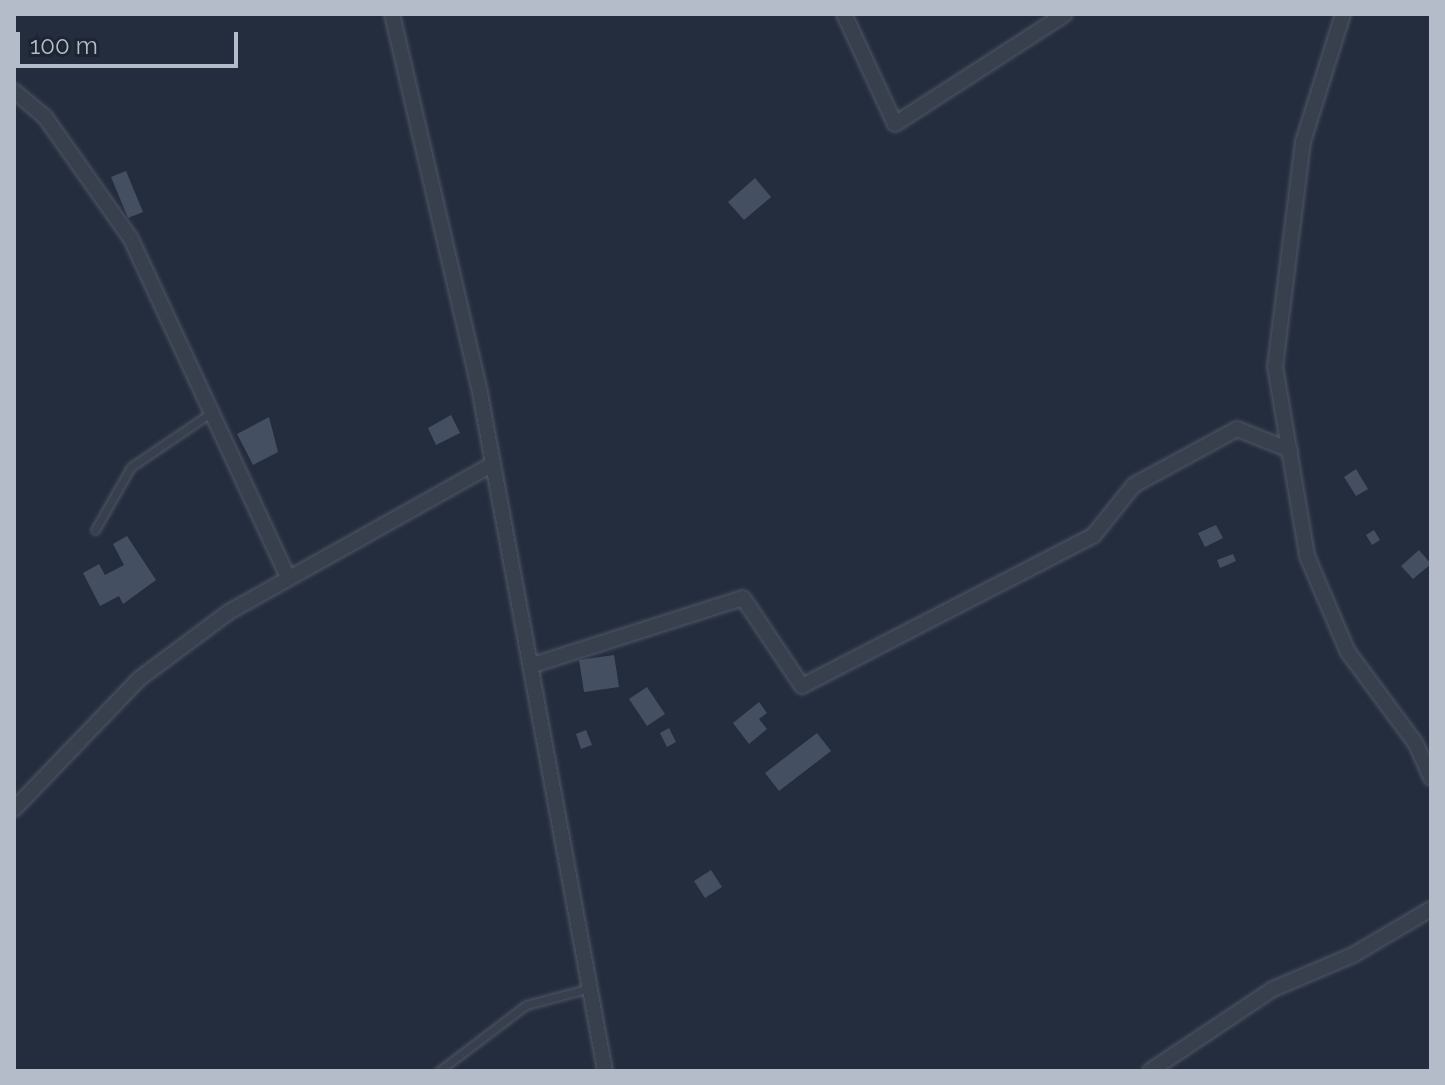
<!DOCTYPE html>
<style>
body{margin:0}
#map{position:relative;width:1445px;height:1085px;overflow:hidden;background:#242d3e;font-family:Raleway,sans-serif}
div>[style]{position:absolute}
.building>*{inset:0;background:#454f62}
.roads{filter:drop-shadow(0 0 2px #505866) drop-shadow(0 0 2px #505866)}
.service>*{height:7px;margin:-3.5px;padding:0 3.5px;transform-origin:3.5px;border-radius:3.5px;background:#38404e}
.minor>*{height:14px;margin:-7px;padding:0 7px;transform-origin:7px;border-radius:7px;background:#38404e}
span{translate:-50% -50%;white-space:nowrap;text-align:center;line-height:1.15;-webkit-text-stroke:7px #1d2533;paint-order:stroke}
.frame{position:absolute;inset:0;border:16px solid #b4bbc9;pointer-events:none}
.scale{position:absolute;left:16px;top:32px;width:222px;height:36px;box-sizing:border-box;border:4px solid #b4bbc9;border-top:0;padding-left:10px;font-size:24px;line-height:28px;white-space:nowrap;color:#b4bbc9;-webkit-text-stroke:6px #1d2533;paint-order:stroke}
</style>
<div id="map">
<div class="building">
<div style="clip-path:polygon(126px 171px,143px 212px,128px 218px,111px 177px)"></div>
<div style="clip-path:polygon(755px 178px,771px 197px,744px 220px,728px 202px)"></div>
<div style="clip-path:polygon(451px 415px,460px 433px,436px 445px,428px 428px)"></div>
<div style="clip-path:polygon(269px 417px,278px 452px,253px 465px,237px 434px)"></div>
<div style="clip-path:polygon(1356px 469px,1368px 489px,1356px 496px,1344px 477px)"></div>
<div style="clip-path:polygon(1216px 525px,1223px 538px,1205px 547px,1198px 533px)"></div>
<div style="clip-path:polygon(1374px 530px,1380px 540px,1372px 545px,1366px 535px)"></div>
<div style="clip-path:polygon(127px 536px,156px 580px,123px 604px,119px 596px,100px 606px,83px 573px,99px 564px,105px 575px,124px 565px,113px 544px)"></div>
<div style="clip-path:polygon(1419px 550px,1431px 564px,1413px 579px,1401px 566px)"></div>
<div style="clip-path:polygon(1233px 554px,1236px 561px,1220px 568px,1217px 560px)"></div>
<div style="clip-path:polygon(614px 655px,619px 687px,584px 692px,579px 660px)"></div>
<div style="clip-path:polygon(647px 687px,665px 714px,647px 726px,629px 699px)"></div>
<div style="clip-path:polygon(759px 702px,767px 713px,759px 719px,767px 729px,749px 744px,733px 723px)"></div>
<div style="clip-path:polygon(669px 728px,676px 742px,667px 747px,660px 733px)"></div>
<div style="clip-path:polygon(586px 730px,592px 745px,581px 749px,576px 734px)"></div>
<div style="clip-path:polygon(817px 733px,831px 751px,779px 791px,765px 773px)"></div>
<div style="clip-path:polygon(711px 870px,722px 887px,705px 898px,694px 881px)"></div>
</div>
<div class="roads">
<div class="service">
<div style="left:95px;top:530px;width:73px;rotate:-60.3deg"></div>
<div style="left:131px;top:467px;width:94px;rotate:-34.2deg"></div>
<div style="left:439px;top:1071px;width:109px;rotate:-37.2deg"></div>
<div style="left:526px;top:1005px;width:66px;rotate:-14.9deg"></div>
</div>
<div class="minor">
<div style="left:392px;top:14px;width:389px;rotate:76.9deg"></div>
<div style="left:480px;top:393px;width:689px;rotate:79.55deg"></div>
<div style="left:844px;top:14px;width:121px;rotate:65.1deg"></div>
<div style="left:895px;top:124px;width:202px;rotate:-32.9deg"></div>
<div style="left:1343px;top:14px;width:134px;rotate:107.4deg"></div>
<div style="left:1303px;top:142px;width:226px;rotate:97.1deg"></div>
<div style="left:1275px;top:366px;width:193px;rotate:80.4deg"></div>
<div style="left:1307px;top:556px;width:104px;rotate:66.9deg"></div>
<div style="left:1348px;top:652px;width:114px;rotate:53.5deg"></div>
<div style="left:1416px;top:744px;width:37px;rotate:66deg"></div>
<div style="left:14px;top:91px;width:40px;rotate:40deg"></div>
<div style="left:45px;top:117px;width:149px;rotate:54.8deg"></div>
<div style="left:131px;top:239px;width:374px;rotate:65.1deg"></div>
<div style="left:533px;top:665px;width:220px;rotate:-17.7deg"></div>
<div style="left:743px;top:598px;width:106px;rotate:56.2deg"></div>
<div style="left:802px;top:686px;width:327px;rotate:-27.3deg"></div>
<div style="left:1093px;top:536px;width:65px;rotate:-51.2deg"></div>
<div style="left:1134px;top:485px;width:117px;rotate:-28.5deg"></div>
<div style="left:1237px;top:429px;width:57px;rotate:21.6deg"></div>
<div style="left:14px;top:809px;width:180px;rotate:-46.1deg"></div>
<div style="left:139px;top:679px;width:112px;rotate:-36.7deg"></div>
<div style="left:229px;top:612px;width:303px;rotate:-29.3deg"></div>
<div style="left:1150px;top:1071px;width:148px;rotate:-33.7deg"></div>
<div style="left:1273px;top:989px;width:87px;rotate:-23deg"></div>
<div style="left:1353px;top:955px;width:91px;rotate:-30.5deg"></div>
</div>
</div>
<div class="frame"></div>
<div class="scale">100 m</div>
</div>
